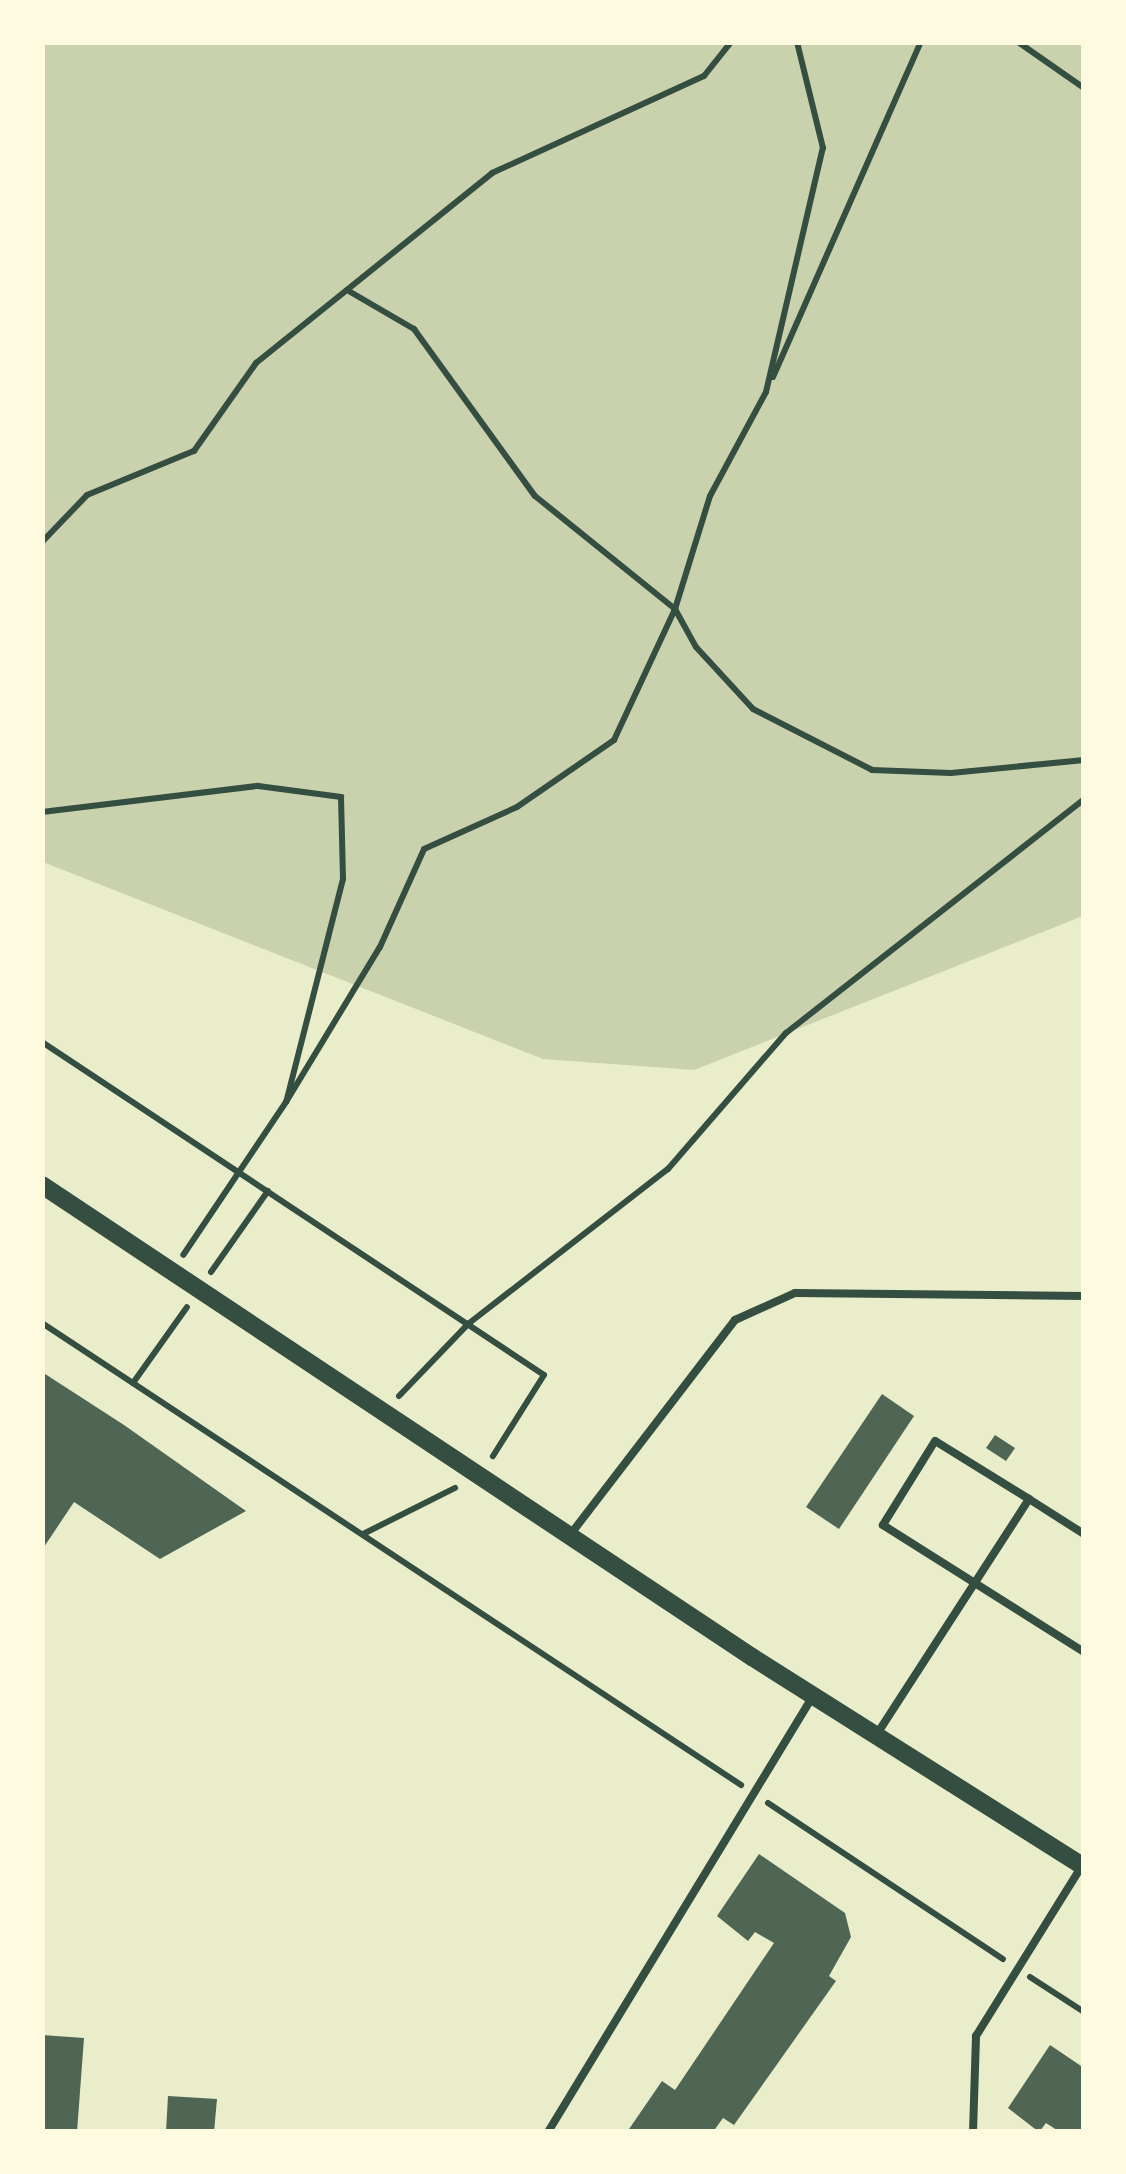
<!DOCTYPE html>
<style>
body{margin:0}
#map{position:relative;width:1126px;height:2174px;overflow:hidden;background:#e9edc9;font-family:Ubuntu,sans-serif}
div>[style]{position:absolute}
.green>*{inset:0;background:#cad2ad}
.building>*{inset:0;background:#4f6655}
.path>*{height:6px;margin:-3px;padding:0 3px;transform-origin:3px;border-radius:3px;background:#344e41}
.service>*{height:8px;margin:-4px;padding:0 4px;transform-origin:4px;border-radius:4px;background:#344e41}
.tertiary>*{height:18px;margin:-9px;padding:0 9px;transform-origin:9px;border-radius:9px;background:#344e41}
span{translate:-50% -50%;white-space:nowrap;text-align:center;line-height:1.15;-webkit-text-stroke:9px #fefae0;paint-order:stroke}
.frame{position:absolute;inset:0;border:45px solid #fefae0;pointer-events:none}
</style>
<div id="map">
<div class="green">
<div style="clip-path:polygon(42px 43px,1083px 43px,1083px 916px,694px 1070px,543px 1059px,43px 862px)"></div>
</div>
<div class="building">
<div style="clip-path:polygon(42px 1372px,124px 1425px,246px 1511px,160px 1559px,74px 1502px,42px 1550px)"></div>
<div style="clip-path:polygon(882px 1394px,914px 1416px,839px 1529px,806px 1507px)"></div>
<div style="clip-path:polygon(995px 1435px,1015px 1448px,1006px 1461px,986px 1448px)"></div>
<div style="clip-path:polygon(759px 1854px,845px 1913px,851px 1937px,829px 1976px,836px 1981px,734px 2125px,723px 2118px,713px 2132px,627px 2132px,662px 2081px,675px 2090px,774px 1943px,755px 1932px,748px 1941px,717px 1916px)"></div>
<div style="clip-path:polygon(42px 2035px,84px 2038px,77px 2132px,42px 2132px)"></div>
<div style="clip-path:polygon(1050px 2045px,1084px 2068px,1084px 2132px,1060px 2132px,1046px 2123px,1039px 2132px,1008px 2108px)"></div>
<div style="clip-path:polygon(168px 2096px,217px 2099px,214px 2132px,166px 2132px)"></div>
</div>
<div class="path">
<div style="left:1018px;top:42px;width:80px;rotate:34.9deg"></div>
<div style="left:347px;top:290px;width:78px;rotate:30.2deg"></div>
<div style="left:414px;top:329px;width:206px;rotate:54.1deg"></div>
<div style="left:535px;top:496px;width:180px;rotate:38.9deg"></div>
<div style="left:675px;top:609px;width:43px;rotate:61.1deg"></div>
<div style="left:696px;top:647px;width:84px;rotate:47.4deg"></div>
<div style="left:753px;top:709px;width:134px;rotate:27.1deg"></div>
<div style="left:872px;top:770px;width:79px;rotate:2.2deg"></div>
<div style="left:951px;top:773px;width:134px;rotate:-5.6deg"></div>
<div style="left:773px;top:377px;width:366px;rotate:-66.2deg"></div>
<div style="left:42px;top:542px;width:65px;rotate:-46.2deg"></div>
<div style="left:87px;top:495px;width:116px;rotate:-22.4deg"></div>
<div style="left:194px;top:451px;width:108px;rotate:-54.8deg"></div>
<div style="left:256px;top:363px;width:303px;rotate:-38.8deg"></div>
<div style="left:492px;top:173px;width:233px;rotate:-24.6deg"></div>
<div style="left:704px;top:76px;width:43px;rotate:-51.5deg"></div>
<div style="left:42px;top:812px;width:218px;rotate:-6.9deg"></div>
<div style="left:258px;top:786px;width:84px;rotate:7.5deg"></div>
<div style="left:341px;top:797px;width:82px;rotate:88.6deg"></div>
<div style="left:343px;top:879px;width:230px;rotate:104.3deg"></div>
<div style="left:286px;top:1102px;width:184px;rotate:123.9deg"></div>
<div style="left:42px;top:1042px;width:602px;rotate:33.56deg"></div>
<div style="left:544px;top:1375px;width:96px;rotate:122.2deg"></div>
<div style="left:286px;top:1102px;width:181px;rotate:-58.8deg"></div>
<div style="left:380px;top:947px;width:107px;rotate:-65.8deg"></div>
<div style="left:424px;top:849px;width:102px;rotate:-24.3deg"></div>
<div style="left:517px;top:807px;width:118px;rotate:-34.6deg"></div>
<div style="left:614px;top:740px;width:145px;rotate:-65deg"></div>
<div style="left:675px;top:609px;width:118px;rotate:-72.8deg"></div>
<div style="left:710px;top:496px;width:118px;rotate:-61.7deg"></div>
<div style="left:766px;top:392px;width:251px;rotate:-76.9deg"></div>
<div style="left:823px;top:148px;width:109px;rotate:-103.8deg"></div>
<div style="left:211px;top:1272px;width:99px;rotate:-54.9deg"></div>
<div style="left:42px;top:1323px;width:838px;rotate:33.46deg"></div>
<div style="left:133px;top:1383px;width:93px;rotate:-54.6deg"></div>
<div style="left:399px;top:1396px;width:100px;rotate:-46.2deg"></div>
<div style="left:468px;top:1324px;width:253px;rotate:-37.8deg"></div>
<div style="left:668px;top:1169px;width:180px;rotate:-49.1deg"></div>
<div style="left:786px;top:1033px;width:379px;rotate:-38.1deg"></div>
<div style="left:363px;top:1534px;width:103px;rotate:-26.6deg"></div>
<div style="left:768px;top:1803px;width:282px;rotate:33.6deg"></div>
<div style="left:1030px;top:1977px;width:64px;rotate:32.9deg"></div>
</div>
<div class="service">
<div style="left:1029px;top:1499px;width:110px;rotate:-148.3deg"></div>
<div style="left:935px;top:1441px;width:99px;rotate:121.8deg"></div>
<div style="left:883px;top:1525px;width:238px;rotate:32.3deg"></div>
<div style="left:570px;top:1535px;width:271px;rotate:-52.5deg"></div>
<div style="left:735px;top:1320px;width:66px;rotate:-24.2deg"></div>
<div style="left:795px;top:1293px;width:289px;rotate:0.6deg"></div>
<div style="left:877px;top:1734px;width:280px;rotate:-57.1deg"></div>
<div style="left:1029px;top:1499px;width:65px;rotate:32.5deg"></div>
<div style="left:548px;top:2132px;width:510px;rotate:-58.71deg"></div>
<div style="left:973px;top:2132px;width:96px;rotate:-88.2deg"></div>
<div style="left:976px;top:2036px;width:200px;rotate:-58.1deg"></div>
</div>
<div class="tertiary">
<div style="left:42px;top:1185px;width:853px;rotate:33.62deg"></div>
<div style="left:752px;top:1657px;width:393px;rotate:32.3deg"></div>
</div>
<div class="frame"></div>
</div>
